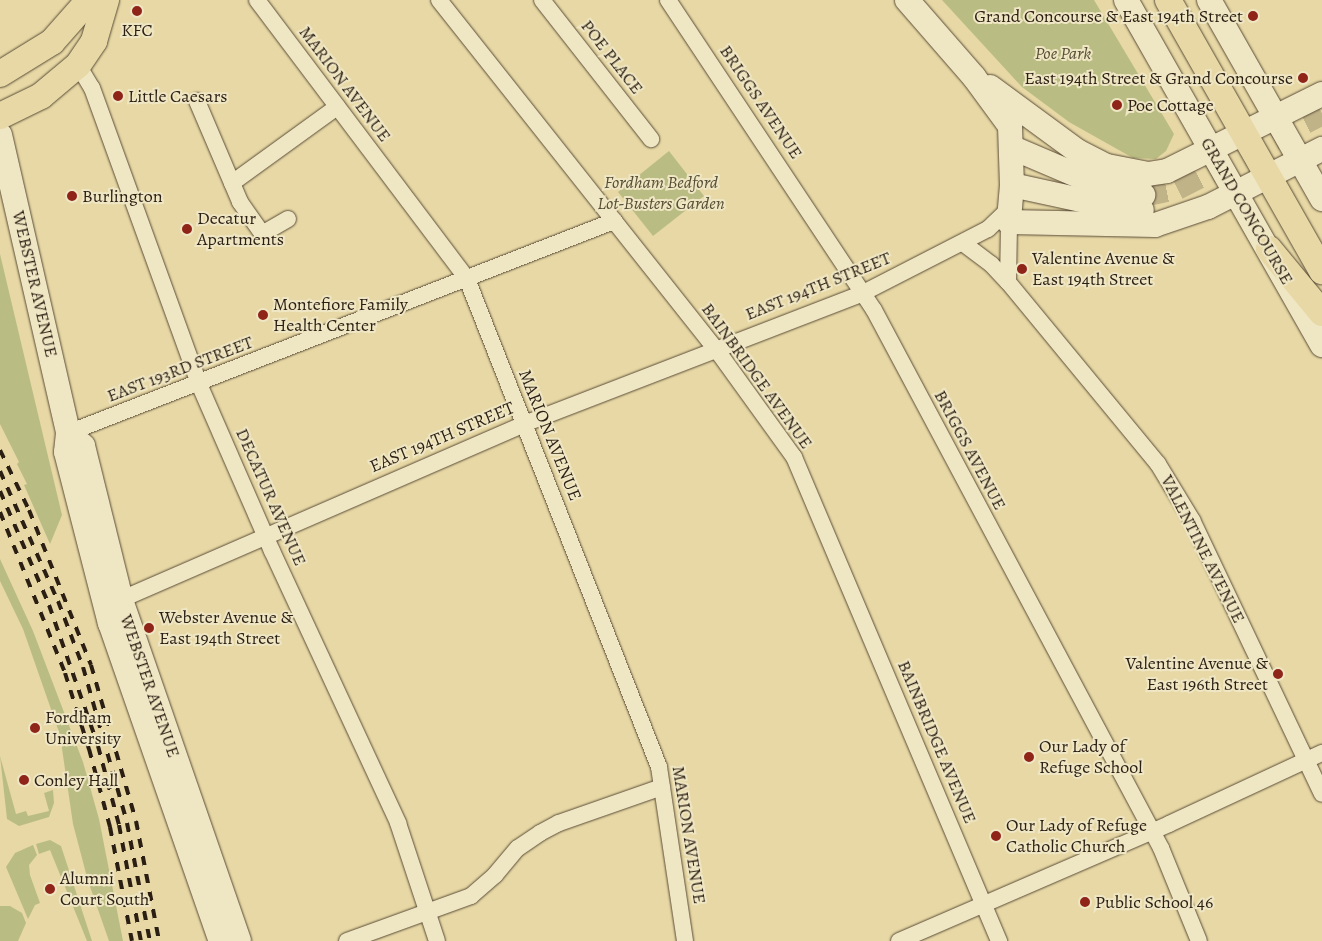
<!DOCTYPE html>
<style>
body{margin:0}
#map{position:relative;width:1322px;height:941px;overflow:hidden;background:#e7d8a5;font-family:Alegreya,serif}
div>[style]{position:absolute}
.green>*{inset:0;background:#babd83}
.secondary-tunnel>*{height:24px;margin-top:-12px;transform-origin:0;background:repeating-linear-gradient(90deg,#c1b388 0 24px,transparent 0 36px)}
.roads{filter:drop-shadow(0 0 1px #5a4c37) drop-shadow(0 0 1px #5a4c37)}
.street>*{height:16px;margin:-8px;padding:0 8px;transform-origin:8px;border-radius:8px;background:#efe6c4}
.secondary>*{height:24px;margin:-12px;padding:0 12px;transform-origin:12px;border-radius:12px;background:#efe6c4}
.primary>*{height:26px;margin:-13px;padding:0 13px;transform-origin:13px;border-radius:13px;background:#e7d8a5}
.rail>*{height:4px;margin-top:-2px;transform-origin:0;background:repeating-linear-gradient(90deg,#2b1e12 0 9px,transparent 0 18px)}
.dots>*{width:14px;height:14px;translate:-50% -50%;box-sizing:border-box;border:2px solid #efe6c4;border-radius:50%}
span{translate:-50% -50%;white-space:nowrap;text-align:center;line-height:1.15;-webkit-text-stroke:4px #efe6c4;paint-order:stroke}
.poi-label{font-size:18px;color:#2b1e12}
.right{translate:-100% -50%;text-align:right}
.left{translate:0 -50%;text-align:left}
.park-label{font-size:18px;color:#564e34;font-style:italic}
.street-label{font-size:18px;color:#2b1e12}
</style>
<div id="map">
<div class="green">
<div style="clip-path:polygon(942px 0,1094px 0,1174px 134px,1166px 151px,1156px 159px,1133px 158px,1069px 122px,1022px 87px)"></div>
<div style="clip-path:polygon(669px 151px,704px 196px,653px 236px,618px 192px)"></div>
<div style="clip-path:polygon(0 254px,62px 515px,50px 544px,24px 485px,27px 484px,17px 464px,19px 462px,0 424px)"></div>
<div style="clip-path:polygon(0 559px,33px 631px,83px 762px,99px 819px,123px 941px,109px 941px,88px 881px,73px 824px,60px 735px,23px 629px,0 581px)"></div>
<div style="clip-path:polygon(0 756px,16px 814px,26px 811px,28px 816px,49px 811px,44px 793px,53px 790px,54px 803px,49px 817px,19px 826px,7px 819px)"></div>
<div style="clip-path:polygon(50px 840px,61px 846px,92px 941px,87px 941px,50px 850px,39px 854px,36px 844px)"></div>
<div style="clip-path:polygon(33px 845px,37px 855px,29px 865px,30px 875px,40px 903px,35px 905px,28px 919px,6px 867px,15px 853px)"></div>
<div style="clip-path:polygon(0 906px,10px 906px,22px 913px,26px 923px,18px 941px,0 941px)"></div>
</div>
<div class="secondary-tunnel">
<div style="left:1143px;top:195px;width:35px;rotate:-12deg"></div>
<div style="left:1177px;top:188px;width:163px;rotate:-27.3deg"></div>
</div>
<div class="roads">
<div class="street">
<div style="left:257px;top:0;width:349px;rotate:53deg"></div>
<div style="left:467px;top:279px;width:524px;rotate:68.52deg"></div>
<div style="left:659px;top:767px;width:176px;rotate:81.5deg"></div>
<div style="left:439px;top:0;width:446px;rotate:51.6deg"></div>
<div style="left:716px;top:349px;width:133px;rotate:54.2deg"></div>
<div style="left:794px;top:457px;width:526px;rotate:67.04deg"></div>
<div style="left:542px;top:0;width:177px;rotate:51.9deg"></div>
<div style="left:668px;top:0;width:372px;rotate:56.4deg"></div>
<div style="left:874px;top:310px;width:610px;rotate:61.92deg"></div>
<div style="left:1161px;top:848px;width:100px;rotate:67.8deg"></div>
<div style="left:78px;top:65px;width:27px;rotate:59deg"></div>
<div style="left:92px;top:88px;width:315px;rotate:70.1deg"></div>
<div style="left:199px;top:384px;width:182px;rotate:66.4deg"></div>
<div style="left:272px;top:551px;width:300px;rotate:65.1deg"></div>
<div style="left:398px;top:823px;width:124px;rotate:71.7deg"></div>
<div style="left:197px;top:101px;width:110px;rotate:66.9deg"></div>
<div style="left:240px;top:202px;width:39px;rotate:55deg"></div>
<div style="left:262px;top:234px;width:30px;rotate:-30deg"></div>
<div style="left:232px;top:183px;width:130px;rotate:-35.9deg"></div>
<div style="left:963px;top:243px;width:35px;rotate:37deg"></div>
<div style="left:991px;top:264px;width:25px;rotate:47deg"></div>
<div style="left:1008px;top:282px;width:236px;rotate:50.5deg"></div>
<div style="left:1158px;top:464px;width:66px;rotate:58.7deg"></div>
<div style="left:1192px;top:520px;width:303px;rotate:64.6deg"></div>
<div style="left:1008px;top:282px;width:60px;rotate:-89deg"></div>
<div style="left:68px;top:433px;width:586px;rotate:-21.22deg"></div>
<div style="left:113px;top:603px;width:448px;rotate:-23.5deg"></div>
<div style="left:524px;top:424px;width:363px;rotate:-21.1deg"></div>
<div style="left:863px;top:293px;width:140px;rotate:-27.1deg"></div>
<div style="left:988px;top:229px;width:30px;rotate:-44deg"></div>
<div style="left:347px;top:941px;width:132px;rotate:-19.9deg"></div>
<div style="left:471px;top:896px;width:32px;rotate:-41deg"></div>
<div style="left:495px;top:875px;width:35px;rotate:-50deg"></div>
<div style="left:518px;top:848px;width:27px;rotate:-34deg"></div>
<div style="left:540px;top:833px;width:21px;rotate:-28deg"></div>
<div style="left:559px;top:823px;width:109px;rotate:-19.3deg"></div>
<div style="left:899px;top:941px;width:294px;rotate:-23.4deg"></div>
<div style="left:1169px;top:824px;width:169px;rotate:-24.9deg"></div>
</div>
<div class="secondary">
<div style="left:907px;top:0;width:102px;rotate:49deg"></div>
<div style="left:974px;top:77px;width:61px;rotate:53.7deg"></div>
<div style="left:1010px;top:126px;width:59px;rotate:88.1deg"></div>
<div style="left:1012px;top:185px;width:37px;rotate:95deg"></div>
<div style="left:1009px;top:222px;width:146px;rotate:1.2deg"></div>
<div style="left:1155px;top:225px;width:56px;rotate:-18.8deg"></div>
<div style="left:1208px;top:207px;width:128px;rotate:-27deg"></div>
<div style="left:1126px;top:0;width:397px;rotate:60.4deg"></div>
<div style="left:1209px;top:0;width:229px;rotate:60.4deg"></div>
<div style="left:990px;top:87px;width:108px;rotate:36.3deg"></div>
<div style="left:1077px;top:151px;width:34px;rotate:27deg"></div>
<div style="left:1107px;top:166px;width:42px;rotate:11deg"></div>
<div style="left:1148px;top:174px;width:19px;rotate:-9deg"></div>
<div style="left:1167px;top:171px;width:173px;rotate:-26.4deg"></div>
<div style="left:0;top:135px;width:306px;rotate:77.1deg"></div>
<div style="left:68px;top:433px;width:19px;rotate:96deg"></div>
<div style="left:66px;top:452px;width:177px;rotate:75.6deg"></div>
<div style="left:110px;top:623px;width:337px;rotate:70.8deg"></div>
<div style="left:1013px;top:148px;width:102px;rotate:23.1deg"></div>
<div style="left:1107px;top:188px;width:37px;rotate:11deg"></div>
<div style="left:1012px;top:185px;width:98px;rotate:12.3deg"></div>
<div style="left:1108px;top:206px;width:34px;rotate:7deg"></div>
<div style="left:68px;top:433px;width:20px;rotate:41deg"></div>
<div style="left:83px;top:446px;width:159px;rotate:76.1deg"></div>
<div style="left:121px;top:600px;width:361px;rotate:70.9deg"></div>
</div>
<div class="primary">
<div style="left:1168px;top:0;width:312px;rotate:60.4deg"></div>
<div style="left:0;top:74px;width:61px;rotate:-31.6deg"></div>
<div style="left:52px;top:42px;width:56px;rotate:-48.6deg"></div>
<div style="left:0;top:116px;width:46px;rotate:-26deg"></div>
<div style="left:41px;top:96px;width:48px;rotate:-40deg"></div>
<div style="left:78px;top:65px;width:29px;rotate:-56deg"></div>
<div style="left:94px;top:41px;width:43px;rotate:-73.7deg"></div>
<div style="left:1269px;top:249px;width:83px;rotate:50.4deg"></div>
</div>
</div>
<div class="rail">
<div style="left:0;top:450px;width:67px;rotate:64.2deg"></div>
<div style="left:29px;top:510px;width:167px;rotate:68.2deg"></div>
<div style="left:91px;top:665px;width:162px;rotate:73.9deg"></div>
<div style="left:136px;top:821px;width:122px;rotate:79.1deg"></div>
<div style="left:0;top:471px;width:142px;rotate:66deg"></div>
<div style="left:58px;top:601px;width:71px;rotate:69.3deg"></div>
<div style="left:83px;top:667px;width:162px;rotate:74.2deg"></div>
<div style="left:127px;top:823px;width:120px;rotate:79deg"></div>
<div style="left:0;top:491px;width:124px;rotate:66.7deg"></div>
<div style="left:49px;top:605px;width:149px;rotate:70.8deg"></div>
<div style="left:98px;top:746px;width:82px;rotate:75.1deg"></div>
<div style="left:119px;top:825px;width:118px;rotate:79.3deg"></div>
<div style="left:0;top:512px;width:174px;rotate:68deg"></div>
<div style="left:65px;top:673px;width:80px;rotate:72.5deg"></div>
<div style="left:89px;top:749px;width:81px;rotate:74.9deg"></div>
<div style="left:110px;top:827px;width:116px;rotate:79.1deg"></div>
</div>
<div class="dots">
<div style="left:137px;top:11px;background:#8f2418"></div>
<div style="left:1253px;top:16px;background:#8f2418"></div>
<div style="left:1303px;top:78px;background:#8f2418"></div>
<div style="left:118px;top:96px;background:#8f2418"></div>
<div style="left:1117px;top:105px;background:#8f2418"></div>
<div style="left:72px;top:196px;background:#8f2418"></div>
<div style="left:187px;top:229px;background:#8f2418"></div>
<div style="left:1022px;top:269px;background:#8f2418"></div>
<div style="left:263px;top:315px;background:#8f2418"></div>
<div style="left:149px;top:628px;background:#8f2418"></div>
<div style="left:1278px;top:674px;background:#8f2418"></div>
<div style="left:35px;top:728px;background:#8f2418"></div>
<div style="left:1029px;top:757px;background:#8f2418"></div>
<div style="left:24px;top:780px;background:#8f2418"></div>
<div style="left:996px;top:836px;background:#8f2418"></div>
<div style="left:50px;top:889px;background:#8f2418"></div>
<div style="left:1085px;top:902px;background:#8f2418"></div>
</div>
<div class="poi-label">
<span class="right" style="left:1243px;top:16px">Grand Concourse &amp; East 194th Street</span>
<span style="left:137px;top:30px">KFC</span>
<span class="right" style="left:1293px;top:78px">East 194th Street &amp; Grand Concourse</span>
<span class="left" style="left:128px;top:96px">Little Caesars</span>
<span class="left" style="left:1127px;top:105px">Poe Cottage</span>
<span class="left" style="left:82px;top:196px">Burlington</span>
<span class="left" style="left:197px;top:229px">Decatur<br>Apartments</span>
<span class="left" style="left:1032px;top:269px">Valentine Avenue &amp;<br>East 194th Street</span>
<span class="left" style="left:273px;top:315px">Montefiore Family<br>Health Center</span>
<span class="left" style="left:159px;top:628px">Webster Avenue &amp;<br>East 194th Street</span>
<span class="right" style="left:1268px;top:674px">Valentine Avenue &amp;<br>East 196th Street</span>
<span class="left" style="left:45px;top:728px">Fordham<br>University</span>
<span class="left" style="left:1039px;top:757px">Our Lady of<br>Refuge School</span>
<span class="left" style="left:34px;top:780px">Conley Hall</span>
<span class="left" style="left:1006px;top:836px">Our Lady of Refuge<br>Catholic Church</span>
<span class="left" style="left:60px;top:889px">Alumni<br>Court South</span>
<span class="left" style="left:1095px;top:902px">Public School 46</span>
</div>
<div class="park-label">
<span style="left:1063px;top:53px">Poe Park</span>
<span style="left:661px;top:193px">Fordham Bedford<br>Lot-Busters Garden</span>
</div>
<div class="street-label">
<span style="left:612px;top:57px;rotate:52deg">POE PLACE</span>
<span style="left:345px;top:84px;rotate:53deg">MARION AVENUE</span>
<span style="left:761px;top:102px;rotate:56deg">BRIGGS AVENUE</span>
<span style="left:1247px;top:211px;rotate:60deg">GRAND CONCOURSE</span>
<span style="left:35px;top:284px;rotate:77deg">WEBSTER AVENUE</span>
<span style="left:818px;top:286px;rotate:-22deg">EAST 194TH STREET</span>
<span style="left:180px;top:369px;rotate:-21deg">EAST 193RD STREET</span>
<span style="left:757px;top:376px;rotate:54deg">BAINBRIDGE AVENUE</span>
<span style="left:550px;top:435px;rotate:68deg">MARION AVENUE</span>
<span style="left:442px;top:437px;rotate:-23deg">EAST 194TH STREET</span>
<span style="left:970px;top:450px;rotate:62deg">BRIGGS AVENUE</span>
<span style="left:271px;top:497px;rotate:66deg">DECATUR AVENUE</span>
<span style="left:1203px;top:549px;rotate:63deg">VALENTINE AVENUE</span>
<span style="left:150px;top:686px;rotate:71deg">WEBSTER AVENUE</span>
<span style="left:937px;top:742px;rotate:67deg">BAINBRIDGE AVENUE</span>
<span style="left:689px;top:835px;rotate:81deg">MARION AVENUE</span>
</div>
</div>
